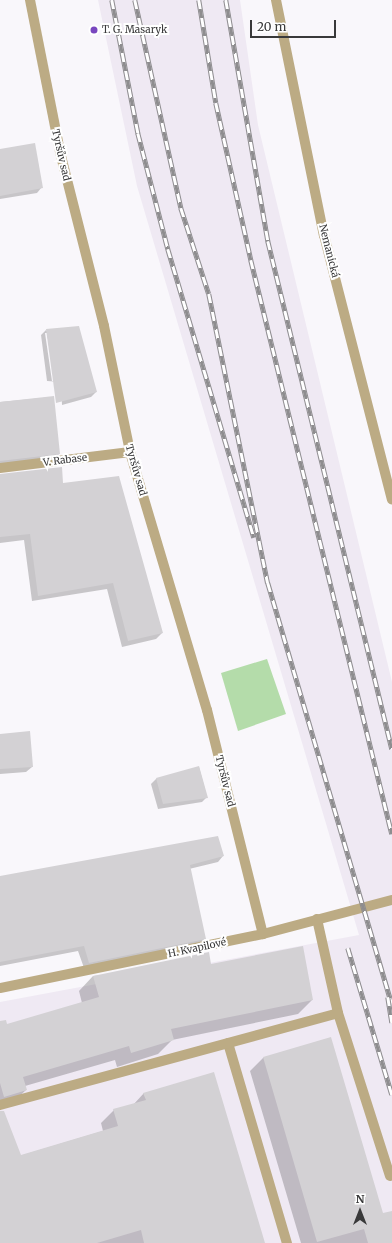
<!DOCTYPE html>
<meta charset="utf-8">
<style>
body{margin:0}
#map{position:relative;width:392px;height:1243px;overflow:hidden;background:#f9f7fb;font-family:Merriweather,serif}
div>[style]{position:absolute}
.built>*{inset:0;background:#efe9f3}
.green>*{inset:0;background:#b4dcaa}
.shadow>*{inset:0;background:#0003}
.building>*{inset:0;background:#d3d1d4}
.service>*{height:10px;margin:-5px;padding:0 5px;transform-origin:5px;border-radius:5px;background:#bcab84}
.minor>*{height:10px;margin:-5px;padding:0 5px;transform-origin:5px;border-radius:5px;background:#bcab84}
.rail>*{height:4.5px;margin-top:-2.25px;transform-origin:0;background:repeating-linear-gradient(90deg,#fff 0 9px,#8e8d8f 0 18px);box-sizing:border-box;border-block:1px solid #8e8d8f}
.dots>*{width:11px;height:11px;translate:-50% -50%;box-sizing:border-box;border:2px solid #fff;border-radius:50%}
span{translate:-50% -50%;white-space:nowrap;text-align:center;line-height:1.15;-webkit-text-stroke:4px #fff;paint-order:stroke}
.poi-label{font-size:10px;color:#39393a}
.left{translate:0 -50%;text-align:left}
.street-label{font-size:10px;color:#39393a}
.north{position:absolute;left:340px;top:1191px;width:40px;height:40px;-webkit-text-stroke:3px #fff;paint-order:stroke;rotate:0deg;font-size:11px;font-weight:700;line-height:16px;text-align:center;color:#39393a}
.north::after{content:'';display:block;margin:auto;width:14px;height:18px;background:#39393a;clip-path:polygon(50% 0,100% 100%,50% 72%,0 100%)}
.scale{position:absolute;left:250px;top:20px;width:86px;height:18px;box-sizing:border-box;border:2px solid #39393a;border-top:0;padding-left:5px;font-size:12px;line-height:14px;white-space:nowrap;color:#39393a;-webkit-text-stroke:3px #fff;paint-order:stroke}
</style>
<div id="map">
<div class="built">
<div style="clip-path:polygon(98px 0,240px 0,258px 125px,392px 682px,392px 1243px,0 1243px,0 1002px,359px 935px,137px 186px)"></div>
</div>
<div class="green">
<div style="clip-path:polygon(267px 659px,286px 714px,238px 731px,221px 673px)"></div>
</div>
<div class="shadow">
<div style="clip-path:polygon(0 169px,42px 187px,37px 193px,0 199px)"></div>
<div style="clip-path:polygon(evenodd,46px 330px,96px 392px,91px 397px,62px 405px,61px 382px,47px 381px,41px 335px,46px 330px,45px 333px,47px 333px,54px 381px,52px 381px,45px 333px)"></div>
<div style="clip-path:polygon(53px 397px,59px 454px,53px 460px,0 467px,0 402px)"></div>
<div style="clip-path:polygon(0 475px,63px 484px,162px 633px,156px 639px,122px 647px,107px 589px,32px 601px,24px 540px,0 543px)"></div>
<div style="clip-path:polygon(0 735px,32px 767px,26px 772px,0 774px)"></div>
<div style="clip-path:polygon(199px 767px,207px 797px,202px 802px,158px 809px,151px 784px,156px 779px)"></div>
<div style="clip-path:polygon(223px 856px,218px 862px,189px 869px,205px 939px,199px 944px,84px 968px,78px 951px,0 966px,0 877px)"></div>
<div style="clip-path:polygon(210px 965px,312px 1000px,298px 1014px,172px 1040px,158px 1054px,117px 1067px,115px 1060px,25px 1086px,26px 1090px,11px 1104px,0 1108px,0 1027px,82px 1003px,79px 991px,93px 976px)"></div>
<div style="clip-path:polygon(330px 1038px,382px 1214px,392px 1212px,392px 1243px,301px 1243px,250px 1071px,263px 1058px)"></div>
<div style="clip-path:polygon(144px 1093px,264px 1243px,0 1243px,0 1137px,20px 1156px,103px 1131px,101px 1123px,114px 1110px,133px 1105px)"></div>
</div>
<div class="building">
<div style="clip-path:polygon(35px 143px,43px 188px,0 196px,0 149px)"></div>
<div style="clip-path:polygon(79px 326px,97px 392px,56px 403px,46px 329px)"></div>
<div style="clip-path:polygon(54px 396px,60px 454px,0 461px,0 402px)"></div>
<div style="clip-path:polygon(62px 467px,63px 483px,119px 476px,163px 633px,128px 641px,113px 583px,38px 596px,30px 534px,0 537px,0 474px)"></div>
<div style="clip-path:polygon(30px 731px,33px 767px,0 769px,0 734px)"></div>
<div style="clip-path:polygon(199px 766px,208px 798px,163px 804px,156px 778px)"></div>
<div style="clip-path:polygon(218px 836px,224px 856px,190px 865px,206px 939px,89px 963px,84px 946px,0 962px,0 876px)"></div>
<div style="clip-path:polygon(303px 946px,313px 1000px,171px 1029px,174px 1040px,131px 1053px,129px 1046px,23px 1077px,27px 1090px,4px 1097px,0 1083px,0 1021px,6px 1020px,7px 1024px,99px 997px,93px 976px,209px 952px,211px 964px)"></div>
<div style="clip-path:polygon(331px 1037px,383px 1213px,392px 1211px,392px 1243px,368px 1243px,364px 1229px,317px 1242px,263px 1057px)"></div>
<div style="clip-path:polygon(214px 1072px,265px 1243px,144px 1243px,141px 1230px,97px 1243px,0 1243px,0 1111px,4px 1111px,21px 1155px,118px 1126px,113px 1109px,146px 1100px,143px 1093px)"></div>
</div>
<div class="service">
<div style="left:317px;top:919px;width:96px;rotate:77.4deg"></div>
<div style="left:338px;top:1013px;width:171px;rotate:72.3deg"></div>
<div style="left:228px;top:1043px;width:209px;rotate:73.6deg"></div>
<div style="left:0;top:1105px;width:350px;rotate:-15.2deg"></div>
</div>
<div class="minor">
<div style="left:30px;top:0;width:155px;rotate:78.8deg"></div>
<div style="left:60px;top:152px;width:179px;rotate:75.8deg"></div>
<div style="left:104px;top:326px;width:129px;rotate:78.3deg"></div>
<div style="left:130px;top:452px;width:269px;rotate:73.4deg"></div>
<div style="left:207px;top:710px;width:231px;rotate:76deg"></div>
<div style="left:276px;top:0;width:240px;rotate:78.5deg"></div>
<div style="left:324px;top:235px;width:273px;rotate:75.6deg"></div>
<div style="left:0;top:468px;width:131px;rotate:-7deg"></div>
<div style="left:0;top:988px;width:268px;rotate:-11.6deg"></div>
<div style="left:263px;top:934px;width:133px;rotate:-14.8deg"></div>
</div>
<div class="rail">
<div style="left:112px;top:0;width:136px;rotate:78.9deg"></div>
<div style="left:138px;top:133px;width:120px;rotate:75.5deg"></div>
<div style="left:168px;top:249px;width:301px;rotate:73.4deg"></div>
<div style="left:135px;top:0;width:213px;rotate:77.5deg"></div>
<div style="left:181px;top:208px;width:90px;rotate:72deg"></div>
<div style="left:209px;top:294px;width:295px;rotate:78.5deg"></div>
<div style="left:268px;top:583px;width:438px;rotate:73.6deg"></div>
<div style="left:199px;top:0;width:104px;rotate:80.6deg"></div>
<div style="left:216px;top:103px;width:161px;rotate:77.4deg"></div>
<div style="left:251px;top:260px;width:591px;rotate:76.2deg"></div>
<div style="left:226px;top:0;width:245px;rotate:80.1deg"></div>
<div style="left:268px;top:241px;width:523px;rotate:76.28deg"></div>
<div style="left:348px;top:948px;width:153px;rotate:73.3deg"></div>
<div style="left:388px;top:997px;width:26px;rotate:81deg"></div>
</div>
<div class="dots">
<div style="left:94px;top:30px;background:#7947bf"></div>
</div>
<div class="poi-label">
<span class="left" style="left:102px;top:30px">T. G. Masaryk</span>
</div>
<div class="street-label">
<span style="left:61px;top:155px;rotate:77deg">Tyršův sad</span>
<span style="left:329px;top:251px;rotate:76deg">Nemanická</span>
<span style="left:65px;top:460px;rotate:-7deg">V. Rabase</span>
<span style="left:136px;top:470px;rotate:74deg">Tyršův sad</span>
<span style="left:225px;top:781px;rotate:76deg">Tyršův sad</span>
<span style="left:197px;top:948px;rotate:-12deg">H. Kvapilové</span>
</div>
<div class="north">N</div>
<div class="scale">20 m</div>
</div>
